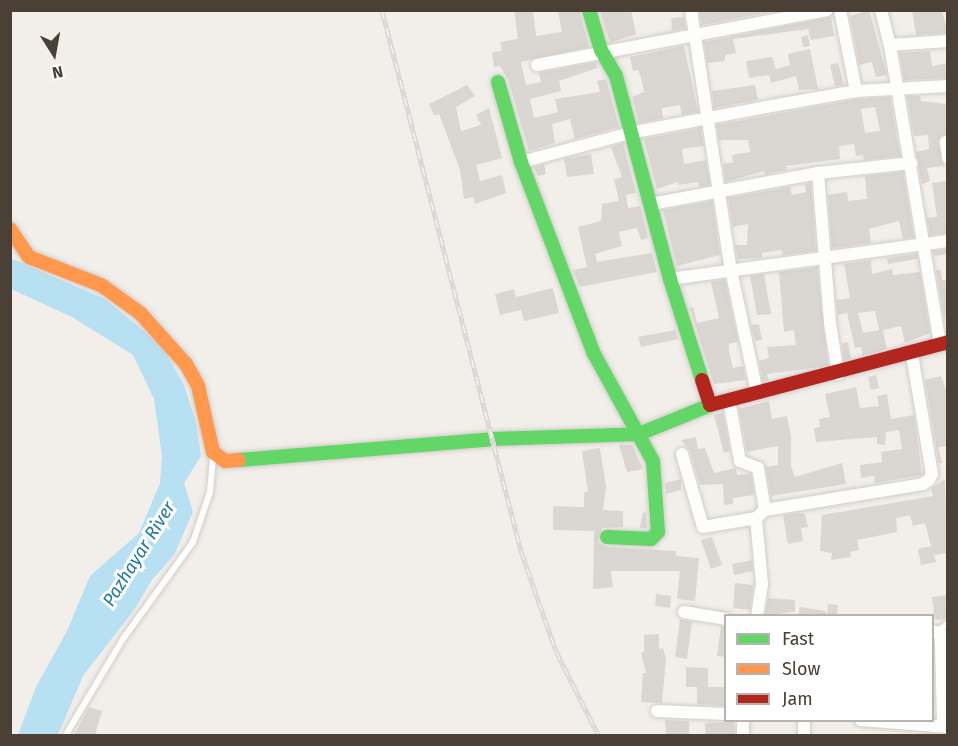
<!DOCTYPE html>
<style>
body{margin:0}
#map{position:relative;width:958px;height:746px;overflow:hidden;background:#f2efeb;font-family:"Fira Sans",sans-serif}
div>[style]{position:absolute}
.water>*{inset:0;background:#b8e0f3}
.building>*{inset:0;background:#dad6d2}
.roads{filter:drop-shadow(0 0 2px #d0cdc8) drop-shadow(0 0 2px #d0cdc8)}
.lane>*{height:6px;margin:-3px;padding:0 3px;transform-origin:3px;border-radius:3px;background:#fdfdfc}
.street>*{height:12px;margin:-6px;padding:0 6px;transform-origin:6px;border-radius:6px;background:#fdfdfc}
.fast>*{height:14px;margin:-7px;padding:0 7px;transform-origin:7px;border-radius:7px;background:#63d668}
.slow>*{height:14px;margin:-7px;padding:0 7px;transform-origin:7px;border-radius:7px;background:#ff974d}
.jam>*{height:14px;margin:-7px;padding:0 7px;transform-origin:7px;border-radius:7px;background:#b3261e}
.rail>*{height:5px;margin-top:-2.5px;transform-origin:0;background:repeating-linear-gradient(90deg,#fff 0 9px,#dadad9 0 18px);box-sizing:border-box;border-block:2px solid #dadad9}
span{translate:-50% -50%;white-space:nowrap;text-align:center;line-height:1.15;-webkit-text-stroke:6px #fff;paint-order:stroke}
.water-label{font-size:18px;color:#2179a6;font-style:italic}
.frame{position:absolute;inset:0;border:12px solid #4a4036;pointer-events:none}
.legend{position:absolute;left:724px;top:614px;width:210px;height:108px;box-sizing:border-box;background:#fff;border:2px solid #b7b3af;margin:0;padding:8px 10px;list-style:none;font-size:18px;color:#4a4036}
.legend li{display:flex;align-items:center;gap:12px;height:30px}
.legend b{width:30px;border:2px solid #b7b3af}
.north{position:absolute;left:24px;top:24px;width:60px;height:60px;-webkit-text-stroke:4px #fff;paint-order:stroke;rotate:169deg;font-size:16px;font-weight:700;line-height:24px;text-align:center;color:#4a4036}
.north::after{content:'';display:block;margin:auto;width:21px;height:27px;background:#4a4036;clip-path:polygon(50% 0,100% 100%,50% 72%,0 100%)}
</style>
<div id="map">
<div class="water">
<div style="clip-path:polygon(10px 258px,105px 299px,162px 346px,184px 385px,196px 422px,201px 456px,184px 483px,193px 512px,174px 555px,152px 580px,134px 610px,83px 676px,58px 735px,18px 735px,36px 687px,67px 631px,90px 576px,139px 533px,160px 483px,162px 456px,154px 399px,133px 355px,72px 317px,11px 289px)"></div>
</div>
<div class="building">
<div style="clip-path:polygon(514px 10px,533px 10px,536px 36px,562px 32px,558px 11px,579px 10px,589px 47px,521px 62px,526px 85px,541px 82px,539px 73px,596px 62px,597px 68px,559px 81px,561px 91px,530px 99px,534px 118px,558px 112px,555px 99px,600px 92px,597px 81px,606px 79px,619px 127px,575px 139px,570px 119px,552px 124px,555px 143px,529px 151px,508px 79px,500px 66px,494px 67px,492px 52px,502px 51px,500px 42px,518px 39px)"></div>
<div style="clip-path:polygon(600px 10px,631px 10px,636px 34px,610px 43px)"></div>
<div style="clip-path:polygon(699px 10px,780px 10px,702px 25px)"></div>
<div style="clip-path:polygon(869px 10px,887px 75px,876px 77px,872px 62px,859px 65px,850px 16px)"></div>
<div style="clip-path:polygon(912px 10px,942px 10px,948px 33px,916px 35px)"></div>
<div style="clip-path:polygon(684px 17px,685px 28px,672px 31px,671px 18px)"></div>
<div style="clip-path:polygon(831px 17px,834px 36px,811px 40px,808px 29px,733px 39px,736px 53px,725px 55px,725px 61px,707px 63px,704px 42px)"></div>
<div style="clip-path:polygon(808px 35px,810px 46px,803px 47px,801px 37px)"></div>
<div style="clip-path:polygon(684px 46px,698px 112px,682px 115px,680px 105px,662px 108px,663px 118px,639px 123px,632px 97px,644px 92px,641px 77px,638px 70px,633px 71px,630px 57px)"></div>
<div style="clip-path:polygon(810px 49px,818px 89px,799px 90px,796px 76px,771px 83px,769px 75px,749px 78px,746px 61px,772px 57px,776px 69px,790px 65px,788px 54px)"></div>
<div style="clip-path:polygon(930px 51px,932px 66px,948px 63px,948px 78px,904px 80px,900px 53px)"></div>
<div style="clip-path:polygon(838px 63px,844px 85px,835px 86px,830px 65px)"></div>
<div style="clip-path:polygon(467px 85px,475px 96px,456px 107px,461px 131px,481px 125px,476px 115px,489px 108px,502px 158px,476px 165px,480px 181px,502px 175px,506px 193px,475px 204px,473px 197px,464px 199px,460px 170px,439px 114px,434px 116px,429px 104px)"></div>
<div style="clip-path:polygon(755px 85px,758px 100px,714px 108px,712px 91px)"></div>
<div style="clip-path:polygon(907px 96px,920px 96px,921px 101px,948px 104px,948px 134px,941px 136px,938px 142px,944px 166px,927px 168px,930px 181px,922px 184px,916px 152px,929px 149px,928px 135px,914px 136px)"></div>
<div style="clip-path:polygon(evenodd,890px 97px,900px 156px,864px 160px,863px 155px,856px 156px,854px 144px,839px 146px,840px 159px,786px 166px,787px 170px,765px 174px,764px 171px,726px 182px,723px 164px,733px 162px,732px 155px,750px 152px,748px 140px,719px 140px,717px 125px,857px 99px,890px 97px,875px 107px,880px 131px,865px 133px,861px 109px,875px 107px)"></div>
<div style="clip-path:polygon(701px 128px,704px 146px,682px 149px,684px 164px,706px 160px,710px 185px,699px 187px,698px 182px,679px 185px,678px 182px,657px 189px,644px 139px)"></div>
<div style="clip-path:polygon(623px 143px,636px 193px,626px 195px,628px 208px,640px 206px,648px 238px,641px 240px,637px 228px,619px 232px,622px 246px,595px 254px,597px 262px,652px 253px,657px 272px,580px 287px,573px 270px,587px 267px,578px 227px,601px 221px,602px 204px,619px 201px,614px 179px,622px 177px,611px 147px)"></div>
<div style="clip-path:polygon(591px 154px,594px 174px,567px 177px,564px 159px)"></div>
<div style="clip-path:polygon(544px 164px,546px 174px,538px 176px,534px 167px)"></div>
<div style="clip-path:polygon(903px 172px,914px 237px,903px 239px,899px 221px,869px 229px,871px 243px,832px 248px,828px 195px,847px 192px,848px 201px,867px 199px,865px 176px)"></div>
<div style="clip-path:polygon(946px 181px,948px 233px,930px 235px,927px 218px,937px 217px,932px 183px)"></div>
<div style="clip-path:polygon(811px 183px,816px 251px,783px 255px,782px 250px,762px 253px,762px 258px,738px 259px,735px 245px,747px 245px,748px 224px,733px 227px,728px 198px,790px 187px,792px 195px,806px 192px,805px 184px)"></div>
<div style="clip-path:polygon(712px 201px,720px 255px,677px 266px,663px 210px)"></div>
<div style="clip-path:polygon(948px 249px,948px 254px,934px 256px,933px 251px)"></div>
<div style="clip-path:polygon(917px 254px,917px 259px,888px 264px,887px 258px)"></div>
<div style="clip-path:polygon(evenodd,871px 260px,872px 274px,892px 269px,893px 275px,920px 272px,930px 333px,905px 343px,901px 326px,883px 330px,887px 349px,863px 356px,861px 347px,855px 348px,847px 313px,838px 315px,836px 300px,850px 298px,844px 264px,871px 260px,875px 311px,879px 330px,863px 333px,858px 313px,875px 311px)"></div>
<div style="clip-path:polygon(817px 267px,828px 366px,767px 374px,769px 380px,763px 381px,759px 361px,769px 358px,767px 347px,796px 345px,794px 330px,784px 332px,779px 272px)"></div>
<div style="clip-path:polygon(936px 270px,941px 270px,942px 280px,948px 280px,945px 323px)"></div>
<div style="clip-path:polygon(764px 274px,771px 314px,757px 315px,750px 276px)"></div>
<div style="clip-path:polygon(725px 280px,738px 342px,729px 344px,729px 350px,733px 368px,743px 366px,746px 380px,714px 384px,690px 308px,693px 307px,697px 323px,719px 318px,711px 282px)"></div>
<div style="clip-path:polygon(553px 288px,559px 313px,524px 321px,521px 310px,500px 315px,495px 294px,514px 289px,516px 297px)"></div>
<div style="clip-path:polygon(759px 324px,762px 340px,755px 341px,751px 325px)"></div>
<div style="clip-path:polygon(675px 330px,678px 339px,641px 347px,638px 337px)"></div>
<div style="clip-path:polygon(848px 342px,851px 359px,844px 361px,842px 343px)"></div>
<div style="clip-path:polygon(876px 375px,879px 388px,871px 390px,868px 377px)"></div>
<div style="clip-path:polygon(941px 376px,948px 396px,948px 446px,938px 447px,942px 463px,939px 463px,925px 380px)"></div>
<div style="clip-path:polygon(856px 387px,860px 408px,879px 406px,877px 396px,887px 394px,891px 419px,914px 415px,922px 475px,875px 483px,874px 476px,861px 478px,860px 465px,882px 462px,881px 452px,902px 449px,899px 430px,886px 432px,885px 445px,877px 444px,877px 437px,816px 442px,814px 428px,820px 427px,819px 419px,830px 417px,825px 394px)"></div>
<div style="clip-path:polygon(769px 401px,772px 419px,787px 416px,791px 436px,791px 467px,795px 477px,842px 463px,846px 484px,771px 496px,766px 467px,778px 465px,778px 446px,747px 452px,739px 409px)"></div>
<div style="clip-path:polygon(723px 413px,730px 451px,724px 453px,714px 415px)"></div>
<div style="clip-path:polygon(696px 437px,698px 449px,705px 448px,714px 473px,736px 468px,737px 475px,751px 474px,754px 495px,733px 498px,733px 504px,724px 505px,723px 484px,700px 485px,690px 451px,681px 440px)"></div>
<div style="clip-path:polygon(619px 445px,632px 445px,643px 469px,627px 472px)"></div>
<div style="clip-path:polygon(600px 448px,606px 486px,603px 510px,623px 511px,623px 527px,602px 528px,598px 542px,607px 547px,676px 551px,676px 556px,699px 558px,695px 601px,677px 599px,680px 571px,611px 571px,613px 587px,593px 589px,594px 531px,553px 530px,553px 506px,584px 507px,584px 492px,588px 492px,582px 451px)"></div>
<div style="clip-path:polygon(681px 479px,681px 490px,666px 494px,665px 483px)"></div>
<div style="clip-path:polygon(945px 479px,947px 553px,934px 555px,936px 562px,921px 565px,918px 549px,931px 546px,925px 523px,913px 526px,910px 515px,896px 518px,897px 532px,857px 540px,859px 550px,850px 552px,851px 557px,831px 560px,832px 553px,820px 551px,822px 515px,933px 496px,931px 489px)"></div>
<div style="clip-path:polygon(643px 512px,646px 513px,647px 528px,640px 528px)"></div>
<div style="clip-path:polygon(798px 513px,805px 514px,808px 527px,801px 528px,803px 541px,788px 544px,783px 515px)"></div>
<div style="clip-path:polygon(712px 537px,722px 565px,711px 569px,701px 540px)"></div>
<div style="clip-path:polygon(752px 560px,753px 571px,734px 575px,732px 564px)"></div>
<div style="clip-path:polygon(735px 583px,753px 585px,750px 610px,733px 608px)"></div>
<div style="clip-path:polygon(656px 594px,671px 596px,670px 608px,655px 606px)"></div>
<div style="clip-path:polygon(948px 595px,948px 614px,945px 619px,935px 620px,932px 597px)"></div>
<div style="clip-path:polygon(768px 598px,795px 600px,795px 612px,765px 615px)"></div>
<div style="clip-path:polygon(828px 604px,838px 605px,837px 615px,827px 615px)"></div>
<div style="clip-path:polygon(800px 607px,826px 611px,826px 615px,798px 615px)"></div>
<div style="clip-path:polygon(680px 619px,692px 622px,687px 659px,675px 657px)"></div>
<div style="clip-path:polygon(721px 626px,726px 627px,726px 657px,717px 656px)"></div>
<div style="clip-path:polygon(659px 634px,659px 649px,663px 648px,666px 659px,662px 703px,641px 702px,643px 673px,646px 673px,641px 653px,644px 652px,644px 635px)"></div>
<div style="clip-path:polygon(686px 667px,708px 668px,708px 687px,726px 687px,726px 706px,697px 704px,697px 687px,686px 687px)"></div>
<div style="clip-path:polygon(89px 707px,102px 711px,95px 735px,74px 735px)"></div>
<div style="clip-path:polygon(665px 720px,689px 721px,689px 735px,666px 735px)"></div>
<div style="clip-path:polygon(734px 722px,735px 735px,705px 735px,705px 723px)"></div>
</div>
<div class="roads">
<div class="lane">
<div style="left:937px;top:632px;width:14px;rotate:-39deg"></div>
<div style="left:67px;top:733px;width:109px;rotate:-59.2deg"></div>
<div style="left:123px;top:639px;width:120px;rotate:-54.2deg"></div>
<div style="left:193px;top:542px;width:53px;rotate:-71.2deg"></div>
<div style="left:210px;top:492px;width:36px;rotate:-85deg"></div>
</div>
<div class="street">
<div style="left:691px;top:10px;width:263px;rotate:81.3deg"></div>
<div style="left:731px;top:270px;width:125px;rotate:78deg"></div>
<div style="left:840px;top:10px;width:83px;rotate:78.8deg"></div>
<div style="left:881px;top:10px;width:36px;rotate:76deg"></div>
<div style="left:537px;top:65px;width:295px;rotate:-10.7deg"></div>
<div style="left:946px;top:142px;width:16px;rotate:83deg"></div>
<div style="left:521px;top:162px;width:113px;rotate:-14.9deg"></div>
<div style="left:630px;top:133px;width:138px;rotate:-10.8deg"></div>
<div style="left:766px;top:107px;width:91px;rotate:-10.1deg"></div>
<div style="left:856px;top:91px;width:92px;rotate:-3.1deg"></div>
<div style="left:818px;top:173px;width:150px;rotate:85.4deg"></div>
<div style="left:830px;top:323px;width:52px;rotate:81.1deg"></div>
<div style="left:651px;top:204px;width:170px;rotate:-10.5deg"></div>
<div style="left:818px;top:173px;width:94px;rotate:-6.1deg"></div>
<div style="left:670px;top:279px;width:281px;rotate:-7.8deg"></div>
<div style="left:940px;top:344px;width:303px;rotate:-99.5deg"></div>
<div style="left:890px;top:45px;width:58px;rotate:-3.9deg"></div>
<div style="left:729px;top:400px;width:62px;rotate:79.8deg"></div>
<div style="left:740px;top:461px;width:19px;rotate:21deg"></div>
<div style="left:758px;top:468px;width:43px;rotate:80.5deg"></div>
<div style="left:765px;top:510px;width:12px;rotate:138deg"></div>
<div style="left:756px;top:518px;width:66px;rotate:84.8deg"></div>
<div style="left:762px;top:584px;width:32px;rotate:99deg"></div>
<div style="left:682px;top:454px;width:76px;rotate:74deg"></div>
<div style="left:703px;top:527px;width:54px;rotate:-9.6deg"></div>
<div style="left:765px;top:510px;width:160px;rotate:-9.3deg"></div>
<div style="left:923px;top:484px;width:7px;rotate:-34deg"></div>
<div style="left:929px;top:480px;width:7px;rotate:-63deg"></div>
<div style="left:932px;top:474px;width:121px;rotate:-99.5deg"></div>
<div style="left:684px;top:612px;width:43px;rotate:9.5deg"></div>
<div style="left:932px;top:631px;width:8px;rotate:14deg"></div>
<div style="left:940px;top:633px;width:9px;rotate:84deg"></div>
<div style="left:941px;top:642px;width:84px;rotate:88.6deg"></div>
<div style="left:657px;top:711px;width:69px;rotate:2.5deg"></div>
<div style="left:861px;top:720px;width:87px;rotate:4.6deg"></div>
<div style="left:743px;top:736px;width:16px;rotate:-90deg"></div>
<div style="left:804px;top:736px;width:16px;rotate:-90deg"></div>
</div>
<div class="fast">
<div style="left:589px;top:10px;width:42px;rotate:73.3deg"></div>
<div style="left:601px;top:50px;width:30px;rotate:60deg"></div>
<div style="left:616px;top:76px;width:210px;rotate:75.1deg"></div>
<div style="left:670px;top:279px;width:106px;rotate:72.4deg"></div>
<div style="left:498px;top:82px;width:83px;rotate:74deg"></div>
<div style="left:521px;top:162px;width:203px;rotate:69.2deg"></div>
<div style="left:593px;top:352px;width:124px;rotate:61.2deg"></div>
<div style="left:653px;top:461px;width:71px;rotate:86deg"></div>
<div style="left:658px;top:532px;width:10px;rotate:135deg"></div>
<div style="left:651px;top:539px;width:44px;rotate:-177.4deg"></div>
<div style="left:239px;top:460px;width:254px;rotate:-4.7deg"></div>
<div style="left:492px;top:439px;width:147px;rotate:-1.9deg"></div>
<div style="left:639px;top:434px;width:77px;rotate:-22.2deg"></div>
</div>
<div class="slow">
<div style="left:10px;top:229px;width:34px;rotate:56deg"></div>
<div style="left:29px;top:257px;width:77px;rotate:21.3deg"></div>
<div style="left:101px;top:285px;width:48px;rotate:35.7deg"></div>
<div style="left:140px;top:313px;width:69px;rotate:48deg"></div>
<div style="left:186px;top:364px;width:25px;rotate:61deg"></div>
<div style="left:198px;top:386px;width:68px;rotate:77.2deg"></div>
<div style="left:213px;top:452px;width:15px;rotate:37deg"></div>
<div style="left:225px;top:461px;width:14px;rotate:-4deg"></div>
</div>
<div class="jam">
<div style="left:702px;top:380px;width:26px;rotate:72deg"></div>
<div style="left:710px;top:405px;width:246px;rotate:-14.8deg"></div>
</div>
</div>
<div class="rail">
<div style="left:382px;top:10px;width:559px;rotate:75.59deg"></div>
<div style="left:521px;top:551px;width:106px;rotate:70.7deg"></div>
<div style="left:556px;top:651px;width:95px;rotate:63.2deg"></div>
</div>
<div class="water-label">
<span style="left:139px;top:554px;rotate:-58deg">Pazhayar River</span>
</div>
<div class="frame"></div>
<ul class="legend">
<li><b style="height:8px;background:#63d668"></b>Fast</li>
<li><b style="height:8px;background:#ff974d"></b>Slow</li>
<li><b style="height:8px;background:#b3261e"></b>Jam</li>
</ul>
<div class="north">N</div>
</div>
